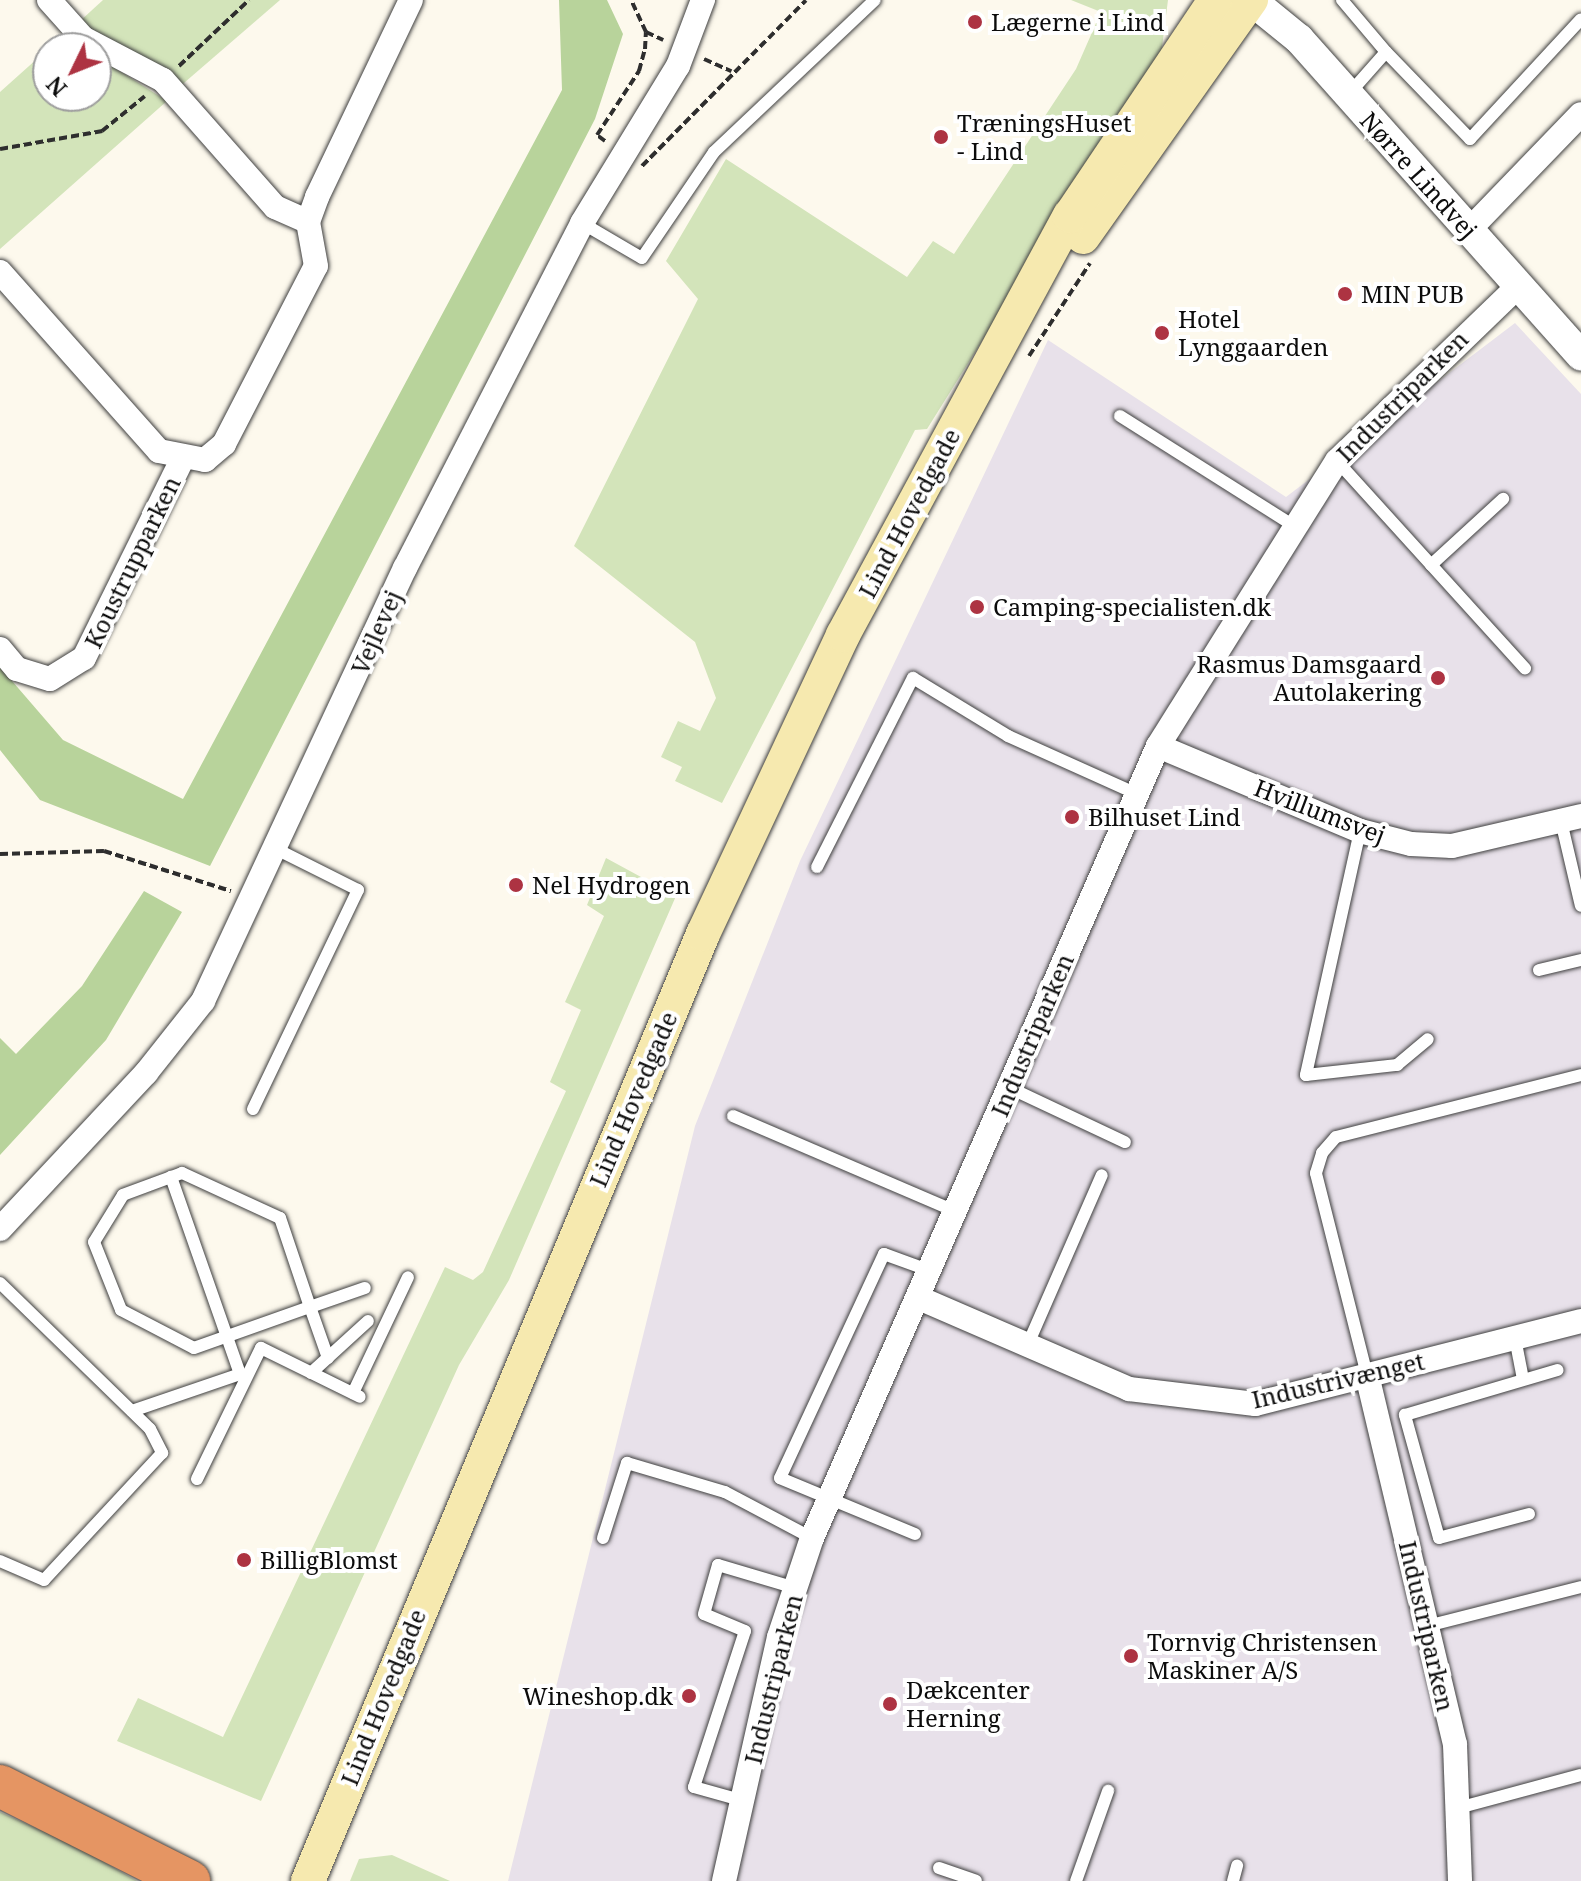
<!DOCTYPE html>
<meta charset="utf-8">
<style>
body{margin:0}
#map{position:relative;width:1581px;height:1881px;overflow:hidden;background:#fdf9ed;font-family:"Noto Serif",serif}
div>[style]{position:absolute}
.industrial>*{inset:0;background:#e8e1ea}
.green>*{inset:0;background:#d3e4ba}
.forest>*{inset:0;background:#b8d39b}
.path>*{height:4px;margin-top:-2px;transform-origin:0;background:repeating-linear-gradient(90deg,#2e2e2e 0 8px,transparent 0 12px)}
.roads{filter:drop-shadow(0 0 2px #3f3f3f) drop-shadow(0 0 2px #3f3f3f)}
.service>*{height:12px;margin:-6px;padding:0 6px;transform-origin:6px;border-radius:6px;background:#fff}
.minor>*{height:24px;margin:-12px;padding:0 12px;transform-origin:12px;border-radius:12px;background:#fff}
.tertiary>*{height:30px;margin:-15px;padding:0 15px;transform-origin:15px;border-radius:15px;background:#fff}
.secondary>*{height:34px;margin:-17px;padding:0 17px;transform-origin:17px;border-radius:17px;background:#f6e9af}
.motorway>*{height:42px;margin:-21px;padding:0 21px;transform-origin:21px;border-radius:21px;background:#e59563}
.dots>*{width:22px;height:22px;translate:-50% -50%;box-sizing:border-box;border:4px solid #fff;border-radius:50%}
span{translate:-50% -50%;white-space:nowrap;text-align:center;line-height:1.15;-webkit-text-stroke:8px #fff;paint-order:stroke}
.poi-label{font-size:24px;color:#0c0c0c}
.left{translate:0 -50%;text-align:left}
.right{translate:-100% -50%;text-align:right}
.street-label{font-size:24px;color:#0c0c0c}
.north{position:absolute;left:32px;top:32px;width:80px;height:80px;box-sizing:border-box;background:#fff;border:2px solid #9e9e9e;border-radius:50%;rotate:227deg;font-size:22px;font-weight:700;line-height:32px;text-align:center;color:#0c0c0c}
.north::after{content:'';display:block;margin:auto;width:28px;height:36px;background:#ad3342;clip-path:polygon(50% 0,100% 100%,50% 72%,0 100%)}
</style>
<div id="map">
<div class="industrial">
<div style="clip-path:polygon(1515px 323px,1581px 394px,1581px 1881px,508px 1881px,695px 1126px,800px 861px,1048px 340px,1286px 497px)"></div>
</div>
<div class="green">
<div style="clip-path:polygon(103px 0,280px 0,177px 89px,79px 22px)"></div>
<div style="clip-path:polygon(1071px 0,1168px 0,1161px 55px,927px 429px,915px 430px,722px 803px,675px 781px,682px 767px,661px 757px,678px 721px,700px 731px,716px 698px,695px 642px,574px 546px,698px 299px,666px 261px,726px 159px,907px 277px,933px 241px,954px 254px,1076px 69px,1101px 12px)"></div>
<div style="clip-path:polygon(48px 49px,48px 96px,96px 96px,96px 56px,167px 101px,0 249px,0 92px)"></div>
<div style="clip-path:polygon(606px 858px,676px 896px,509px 1280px,459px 1365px,261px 1801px,117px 1741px,138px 1698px,223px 1737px,445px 1267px,473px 1280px,483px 1272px,566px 1091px,550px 1082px,581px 1010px,565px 1002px,604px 916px,587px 905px)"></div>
<div style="clip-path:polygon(0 1812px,76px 1846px,137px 1881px,0 1881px)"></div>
<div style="clip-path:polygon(392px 1855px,450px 1881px,350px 1881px,359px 1859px)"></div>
</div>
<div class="forest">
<div style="clip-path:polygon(559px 0,607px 0,623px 34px,595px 119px,210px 866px,40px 800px,0 750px,0 667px,63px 740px,183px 799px,562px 90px)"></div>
<div style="clip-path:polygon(144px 891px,182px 912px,106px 1040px,0 1155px,0 1038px,16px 1054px,82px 986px)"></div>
</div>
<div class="path">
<div style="left:646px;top:32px;width:19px;rotate:25deg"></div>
<div style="left:704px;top:59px;width:30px;rotate:24deg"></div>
<div style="left:179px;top:66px;width:96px;rotate:-43.3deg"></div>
<div style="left:605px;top:141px;width:10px;rotate:-143deg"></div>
<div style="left:597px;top:135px;width:77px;rotate:-56.7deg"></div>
<div style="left:639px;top:71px;width:23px;rotate:-75deg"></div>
<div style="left:645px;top:49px;width:17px;rotate:-87deg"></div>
<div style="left:646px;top:32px;width:35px;rotate:-115deg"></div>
<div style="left:0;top:149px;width:104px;rotate:-10deg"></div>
<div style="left:102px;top:131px;width:55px;rotate:-39.1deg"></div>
<div style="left:642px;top:166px;width:233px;rotate:-45.3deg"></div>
<div style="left:1029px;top:356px;width:111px;rotate:-56.7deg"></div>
<div style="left:0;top:854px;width:104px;rotate:-1.7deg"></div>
<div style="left:104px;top:851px;width:133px;rotate:17.5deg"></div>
</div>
<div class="roads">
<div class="service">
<div style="left:1342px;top:0;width:68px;rotate:49.8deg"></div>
<div style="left:1348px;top:95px;width:57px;rotate:-48.5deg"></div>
<div style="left:1386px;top:52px;width:121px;rotate:46deg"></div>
<div style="left:1470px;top:139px;width:163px;rotate:-47.2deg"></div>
<div style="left:582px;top:223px;width:69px;rotate:30.3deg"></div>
<div style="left:642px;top:258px;width:128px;rotate:-55.8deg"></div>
<div style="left:714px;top:152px;width:221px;rotate:-43.4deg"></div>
<div style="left:1120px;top:416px;width:206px;rotate:32.3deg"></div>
<div style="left:1337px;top:461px;width:280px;rotate:47.8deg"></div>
<div style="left:1431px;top:565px;width:98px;rotate:-42.5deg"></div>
<div style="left:1561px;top:821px;width:87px;rotate:76.8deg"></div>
<div style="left:1360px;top:831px;width:250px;rotate:102.5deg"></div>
<div style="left:1306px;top:1075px;width:92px;rotate:-6.3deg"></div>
<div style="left:1397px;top:1065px;width:40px;rotate:-40deg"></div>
<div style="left:817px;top:867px;width:212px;rotate:-63.1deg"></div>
<div style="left:913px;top:678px;width:111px;rotate:31.4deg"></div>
<div style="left:1008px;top:736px;width:139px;rotate:24.2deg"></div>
<div style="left:1539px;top:970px;width:43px;rotate:-13.4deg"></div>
<div style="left:1010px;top:1088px;width:127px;rotate:25.2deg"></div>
<div style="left:253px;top:1109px;width:243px;rotate:-64.4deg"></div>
<div style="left:358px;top:890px;width:89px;rotate:-153.4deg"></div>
<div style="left:733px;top:1116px;width:244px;rotate:23.2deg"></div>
<div style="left:0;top:1283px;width:209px;rotate:44.2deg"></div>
<div style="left:150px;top:1429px;width:27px;rotate:63deg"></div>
<div style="left:162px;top:1453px;width:173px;rotate:132.9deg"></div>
<div style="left:44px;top:1580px;width:48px;rotate:-156.6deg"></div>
<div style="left:1515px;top:1338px;width:42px;rotate:79deg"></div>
<div style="left:1028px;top:1344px;width:184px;rotate:-66.4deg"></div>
<div style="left:328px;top:1358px;width:54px;rotate:-109.4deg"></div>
<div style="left:310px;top:1307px;width:94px;rotate:-108.6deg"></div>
<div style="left:280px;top:1218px;width:108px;rotate:-155.3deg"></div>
<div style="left:182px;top:1173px;width:63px;rotate:159.6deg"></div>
<div style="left:123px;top:1195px;width:55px;rotate:121.7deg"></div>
<div style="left:94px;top:1242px;width:73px;rotate:68.3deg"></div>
<div style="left:121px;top:1310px;width:82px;rotate:27.5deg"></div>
<div style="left:194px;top:1348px;width:123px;rotate:-19.5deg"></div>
<div style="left:310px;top:1307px;width:58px;rotate:-19.1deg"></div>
<div style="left:311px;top:1373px;width:77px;rotate:-42.4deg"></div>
<div style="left:1367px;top:1375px;width:208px;rotate:-104.2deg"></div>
<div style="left:1316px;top:1173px;width:21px;rotate:-73deg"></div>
<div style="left:1322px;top:1153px;width:21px;rotate:-49deg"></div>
<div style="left:1336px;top:1137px;width:253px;rotate:-14.2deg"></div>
<div style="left:353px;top:1393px;width:128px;rotate:-64.6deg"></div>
<div style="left:132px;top:1411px;width:114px;rotate:-18.9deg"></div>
<div style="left:240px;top:1374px;width:209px;rotate:-109.3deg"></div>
<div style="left:197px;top:1479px;width:146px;rotate:-64deg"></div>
<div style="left:261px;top:1348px;width:110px;rotate:26.3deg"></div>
<div style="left:1529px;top:1514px;width:93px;rotate:165.1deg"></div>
<div style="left:1439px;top:1538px;width:128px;rotate:-105.5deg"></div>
<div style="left:1405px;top:1415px;width:159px;rotate:-16.4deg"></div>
<div style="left:915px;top:1534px;width:146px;rotate:-157.5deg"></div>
<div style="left:780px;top:1478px;width:247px;rotate:-65.1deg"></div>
<div style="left:884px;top:1254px;width:50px;rotate:19.9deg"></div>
<div style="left:603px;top:1538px;width:79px;rotate:-72.3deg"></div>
<div style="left:627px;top:1463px;width:102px;rotate:16.5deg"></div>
<div style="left:725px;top:1492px;width:98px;rotate:27.9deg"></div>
<div style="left:1427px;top:1626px;width:159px;rotate:-14.2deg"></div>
<div style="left:744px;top:1801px;width:52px;rotate:-164.4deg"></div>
<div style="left:694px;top:1787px;width:164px;rotate:-71.9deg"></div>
<div style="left:745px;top:1631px;width:44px;rotate:-157.5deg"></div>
<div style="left:704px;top:1614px;width:51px;rotate:-74.1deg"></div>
<div style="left:718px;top:1565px;width:80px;rotate:16.6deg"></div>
<div style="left:1462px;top:1807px;width:123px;rotate:-15.1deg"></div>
<div style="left:939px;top:1868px;width:39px;rotate:19deg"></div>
<div style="left:1076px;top:1881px;width:96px;rotate:-70.4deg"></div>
<div style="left:1233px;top:1881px;width:16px;rotate:-75deg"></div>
</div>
<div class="minor">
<div style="left:49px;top:0;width:51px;rotate:48.2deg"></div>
<div style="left:83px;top:38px;width:90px;rotate:27.7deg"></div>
<div style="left:163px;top:80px;width:169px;rotate:48.6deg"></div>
<div style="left:275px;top:207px;width:36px;rotate:24deg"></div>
<div style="left:1469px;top:230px;width:161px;rotate:-46deg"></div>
<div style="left:0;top:272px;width:239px;rotate:48.4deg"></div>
<div style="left:159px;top:451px;width:47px;rotate:11.1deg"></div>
<div style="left:205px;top:460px;width:25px;rotate:-40deg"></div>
<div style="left:224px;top:444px;width:200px;rotate:-62.7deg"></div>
<div style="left:316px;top:266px;width:45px;rotate:-100.3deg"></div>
<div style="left:308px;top:222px;width:27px;rotate:-70deg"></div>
<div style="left:317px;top:197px;width:218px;rotate:-64.5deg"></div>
<div style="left:0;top:649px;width:26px;rotate:50deg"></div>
<div style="left:17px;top:669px;width:34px;rotate:17deg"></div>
<div style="left:50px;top:679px;width:40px;rotate:-32deg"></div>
<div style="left:84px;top:658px;width:221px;rotate:-63.7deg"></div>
<div style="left:1158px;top:746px;width:219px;rotate:22.8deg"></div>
<div style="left:1360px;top:831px;width:53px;rotate:14.3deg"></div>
<div style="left:1411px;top:844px;width:41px;rotate:2.8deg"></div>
<div style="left:1452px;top:846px;width:132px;rotate:-13.1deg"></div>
<div style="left:0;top:1229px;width:214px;rotate:-46.9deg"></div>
<div style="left:146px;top:1073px;width:92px;rotate:-51.6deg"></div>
<div style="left:203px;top:1001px;width:478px;rotate:-65deg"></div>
<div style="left:405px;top:568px;width:388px;rotate:-62.8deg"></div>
<div style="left:582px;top:223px;width:184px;rotate:-58.6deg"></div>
<div style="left:678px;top:66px;width:71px;rotate:-69.3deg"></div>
<div style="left:919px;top:1298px;width:229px;rotate:23.4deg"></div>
<div style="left:1129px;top:1389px;width:127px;rotate:6.8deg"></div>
<div style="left:1255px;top:1404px;width:336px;rotate:-14.3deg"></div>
<div style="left:1367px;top:1375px;width:379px;rotate:76.6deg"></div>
<div style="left:1455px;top:1744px;width:137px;rotate:87.9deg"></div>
<div style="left:724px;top:1881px;width:250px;rotate:-77.3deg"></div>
<div style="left:779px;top:1637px;width:104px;rotate:-71.6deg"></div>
<div style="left:812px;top:1538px;width:864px;rotate:-66.4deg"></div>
<div style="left:1158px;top:746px;width:337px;rotate:-57.9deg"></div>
<div style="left:1337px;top:461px;width:252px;rotate:-44deg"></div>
</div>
<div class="tertiary">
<div style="left:1251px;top:0;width:62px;rotate:39.1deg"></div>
<div style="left:1299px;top:39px;width:424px;rotate:48.3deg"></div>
</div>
<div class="secondary">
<div style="left:1083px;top:237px;width:291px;rotate:-54.7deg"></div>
<div style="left:308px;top:1881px;width:1026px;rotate:-67.36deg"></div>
<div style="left:703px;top:934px;width:330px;rotate:-64.9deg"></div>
<div style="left:843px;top:635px;width:477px;rotate:-61.6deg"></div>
<div style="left:1070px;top:216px;width:260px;rotate:-56.1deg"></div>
</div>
<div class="motorway">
<div style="left:0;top:1786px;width:212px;rotate:26.7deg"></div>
</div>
</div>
<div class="dots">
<div style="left:975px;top:22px;background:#ad3342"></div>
<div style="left:941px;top:137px;background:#ad3342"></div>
<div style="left:1345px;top:294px;background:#ad3342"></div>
<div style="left:1162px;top:333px;background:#ad3342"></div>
<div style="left:977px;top:607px;background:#ad3342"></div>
<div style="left:1438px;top:678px;background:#ad3342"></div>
<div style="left:1072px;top:817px;background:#ad3342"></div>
<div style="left:516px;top:885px;background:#ad3342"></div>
<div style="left:244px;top:1560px;background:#ad3342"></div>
<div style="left:1131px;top:1656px;background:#ad3342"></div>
<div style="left:689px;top:1696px;background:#ad3342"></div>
<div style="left:890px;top:1704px;background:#ad3342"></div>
</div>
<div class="poi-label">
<span class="left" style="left:991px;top:22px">Lægerne i Lind</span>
<span class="left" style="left:957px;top:137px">TræningsHuset<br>- Lind</span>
<span class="left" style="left:1361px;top:294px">MIN PUB</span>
<span class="left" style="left:1178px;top:333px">Hotel<br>Lynggaarden</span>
<span class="left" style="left:993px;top:607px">Camping-specialisten.dk</span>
<span class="right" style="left:1422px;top:678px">Rasmus Damsgaard<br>Autolakering</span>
<span class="left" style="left:1088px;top:817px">Bilhuset Lind</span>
<span class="left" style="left:532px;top:885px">Nel Hydrogen</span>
<span class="left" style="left:260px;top:1560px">BilligBlomst</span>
<span class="left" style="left:1147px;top:1656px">Tornvig Christensen<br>Maskiner A/S</span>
<span class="left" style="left:906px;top:1704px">Dækcenter<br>Herning</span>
<span class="right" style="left:673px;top:1696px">Wineshop.dk</span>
</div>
<div class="street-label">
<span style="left:1419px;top:175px;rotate:48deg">Nørre Lindvej</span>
<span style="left:1402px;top:396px;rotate:-45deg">Industriparken</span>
<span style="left:909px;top:513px;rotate:-62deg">Lind Hovedgade</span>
<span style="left:132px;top:562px;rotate:-64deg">Koustrupparken</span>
<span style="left:376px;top:632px;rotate:-66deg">Vejlevej</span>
<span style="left:1320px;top:811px;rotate:21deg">Hvillumsvej</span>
<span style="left:1032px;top:1035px;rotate:-67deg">Industriparken</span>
<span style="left:633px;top:1099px;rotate:-67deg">Lind Hovedgade</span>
<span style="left:1338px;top:1380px;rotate:-13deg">Industrivænget</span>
<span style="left:1427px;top:1626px;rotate:77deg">Industriparken</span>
<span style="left:773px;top:1679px;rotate:-76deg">Industriparken</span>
<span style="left:383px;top:1697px;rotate:-68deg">Lind Hovedgade</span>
</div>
<div class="north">N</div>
</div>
